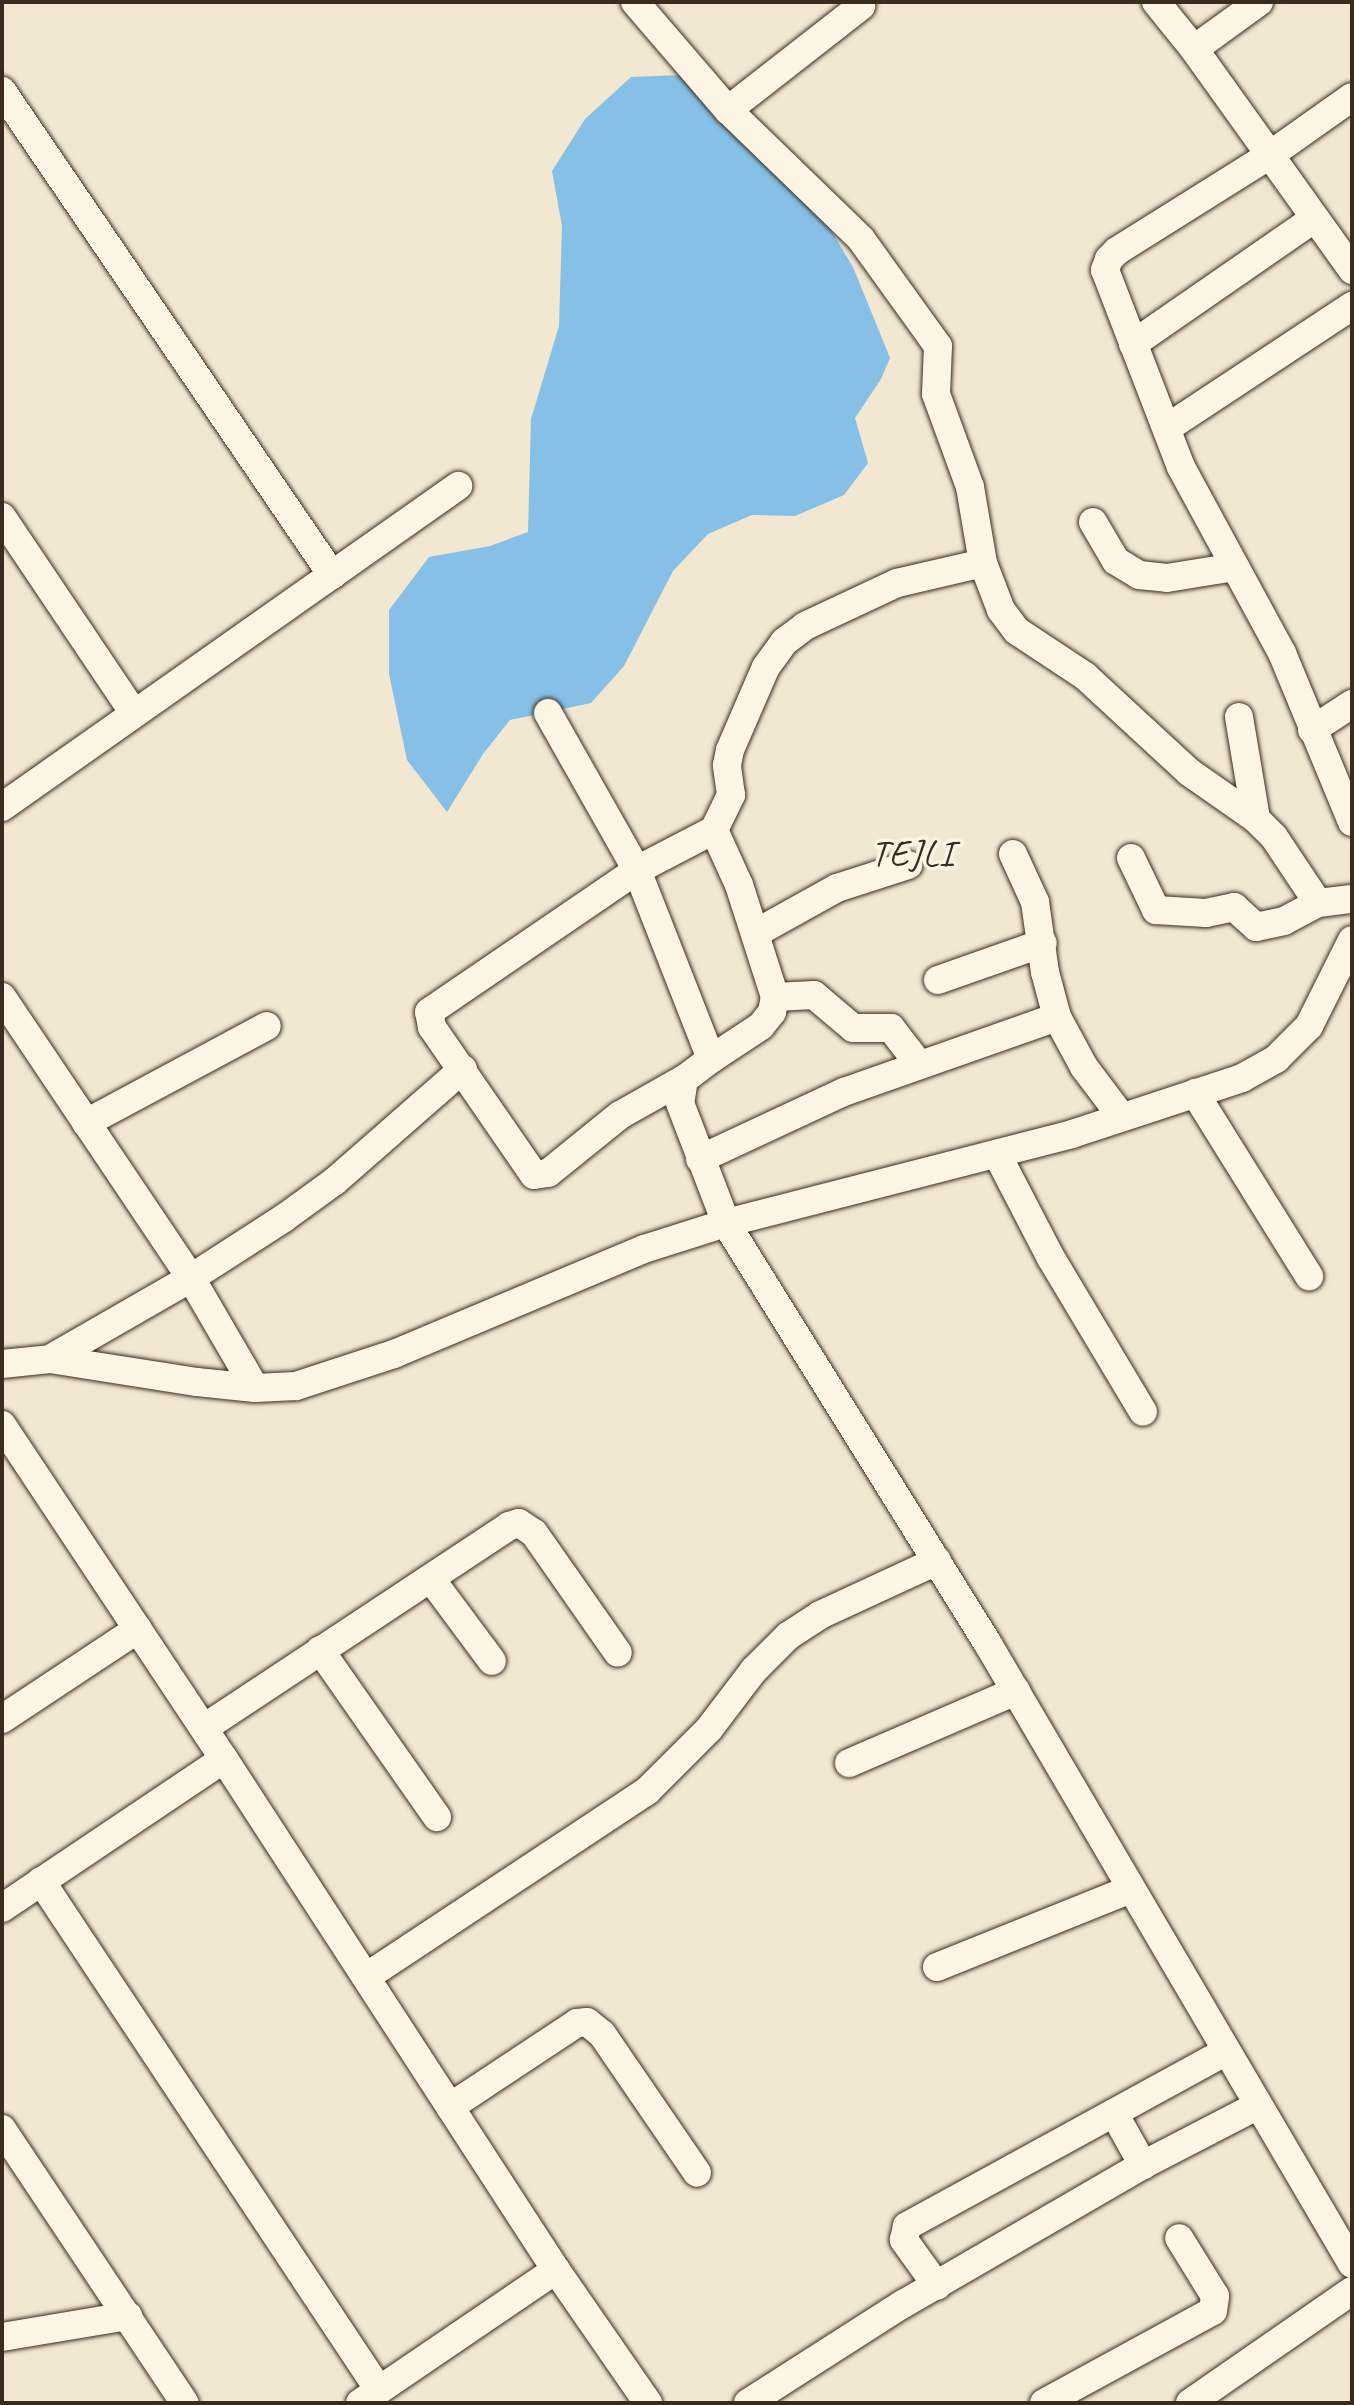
<!DOCTYPE html>
<style>
body{margin:0}
#map{position:relative;width:1354px;height:2405px;overflow:hidden;background:#f2e7d1;font-family:Caveat,sans-serif}
div>[style]{position:absolute}
.water>*{inset:0;background:#87c0e6}
.roads{filter:drop-shadow(0 0 2px #3b2a1e) drop-shadow(0 0 2px #3b2a1e)}
.minor>*{height:28px;margin:-14px;padding:0 14px;transform-origin:14px;border-radius:14px;background:#fcf5e5}
span{translate:-50% -50%;white-space:nowrap;text-align:center;line-height:1.15;-webkit-text-stroke:7px #fcf5e5;paint-order:stroke}
.quarter-label{font-size:36px;color:#3b2a1e;letter-spacing:2px}
.frame{position:absolute;inset:0;border:4px solid #3b2a1e;pointer-events:none}
</style>
<div id="map">
<div class="water">
<div style="clip-path:polygon(681px 75px,824px 219px,853px 267px,890px 358px,881px 379px,855px 418px,868px 463px,844px 495px,795px 516px,752px 515px,708px 534px,673px 571px,624px 666px,591px 703px,510px 720px,483px 754px,447px 812px,407px 760px,389px 674px,389px 610px,429px 557px,490px 546px,528px 532px,531px 419px,559px 326px,562px 226px,552px 171px,585px 119px,631px 77px)"></div>
</div>
<div class="roads">
<div class="minor">
<div style="left:635px;top:2px;width:143px;rotate:49.3deg"></div>
<div style="left:728px;top:110px;width:185px;rotate:44.1deg"></div>
<div style="left:861px;top:239px;width:132px;rotate:54.3deg"></div>
<div style="left:938px;top:346px;width:48px;rotate:92.4deg"></div>
<div style="left:936px;top:394px;width:99px;rotate:69.9deg"></div>
<div style="left:970px;top:487px;width:77px;rotate:80.3deg"></div>
<div style="left:983px;top:563px;width:50px;rotate:69deg"></div>
<div style="left:1001px;top:610px;width:26px;rotate:53deg"></div>
<div style="left:1017px;top:631px;width:82px;rotate:33.5deg"></div>
<div style="left:1085px;top:676px;width:142px;rotate:42.7deg"></div>
<div style="left:1189px;top:772px;width:82px;rotate:35deg"></div>
<div style="left:1256px;top:819px;width:25px;rotate:45deg"></div>
<div style="left:1274px;top:837px;width:79px;rotate:56.3deg"></div>
<div style="left:1318px;top:903px;width:34px;rotate:-7deg"></div>
<div style="left:1156px;top:2px;width:60px;rotate:51deg"></div>
<div style="left:1259px;top:2px;width:80px;rotate:144.1deg"></div>
<div style="left:1194px;top:49px;width:272px;rotate:54.4deg"></div>
<div style="left:2px;top:91px;width:586px;rotate:55.71deg"></div>
<div style="left:1352px;top:97px;width:100px;rotate:144.7deg"></div>
<div style="left:1270px;top:155px;width:181px;rotate:147.9deg"></div>
<div style="left:1117px;top:251px;width:11px;rotate:135deg"></div>
<div style="left:1109px;top:259px;width:12px;rotate:110deg"></div>
<div style="left:1105px;top:270px;width:211px;rotate:68.9deg"></div>
<div style="left:1181px;top:467px;width:212px;rotate:61.5deg"></div>
<div style="left:1282px;top:653px;width:183px;rotate:67.5deg"></div>
<div style="left:728px;top:110px;width:169px;rotate:-38deg"></div>
<div style="left:1133px;top:344px;width:221px;rotate:-34.7deg"></div>
<div style="left:1167px;top:428px;width:222px;rotate:-33.4deg"></div>
<div style="left:2px;top:517px;width:235px;rotate:56.1deg"></div>
<div style="left:1093px;top:522px;width:45px;rotate:59.5deg"></div>
<div style="left:1116px;top:561px;width:27px;rotate:31deg"></div>
<div style="left:1139px;top:575px;width:28px;rotate:6deg"></div>
<div style="left:1167px;top:578px;width:69px;rotate:-9.2deg"></div>
<div style="left:548px;top:713px;width:180px;rotate:60.5deg"></div>
<div style="left:637px;top:870px;width:203px;rotate:68.6deg"></div>
<div style="left:711px;top:1059px;width:34px;rotate:143deg"></div>
<div style="left:684px;top:1079px;width:24px;rotate:99deg"></div>
<div style="left:680px;top:1103px;width:129px;rotate:69deg"></div>
<div style="left:726px;top:1223px;width:496px;rotate:58.1deg"></div>
<div style="left:988px;top:1644px;width:719px;rotate:59.58deg"></div>
<div style="left:1239px;top:717px;width:103px;rotate:80.5deg"></div>
<div style="left:1312px;top:730px;width:48px;rotate:-33deg"></div>
<div style="left:2px;top:807px;width:558px;rotate:-35.14deg"></div>
<div style="left:1013px;top:854px;width:53px;rotate:65.4deg"></div>
<div style="left:1035px;top:902px;width:71px;rotate:81.9deg"></div>
<div style="left:1045px;top:972px;width:47px;rotate:75.1deg"></div>
<div style="left:1057px;top:1017px;width:57px;rotate:61.6deg"></div>
<div style="left:1084px;top:1067px;width:61px;rotate:52.9deg"></div>
<div style="left:1131px;top:858px;width:58px;rotate:64.3deg"></div>
<div style="left:1156px;top:910px;width:50px;rotate:3.4deg"></div>
<div style="left:1206px;top:913px;width:29px;rotate:-12deg"></div>
<div style="left:1234px;top:907px;width:30px;rotate:42deg"></div>
<div style="left:1256px;top:927px;width:29px;rotate:-12deg"></div>
<div style="left:1284px;top:921px;width:38px;rotate:-28deg"></div>
<div style="left:756px;top:933px;width:93px;rotate:-29.1deg"></div>
<div style="left:837px;top:888px;width:75px;rotate:-17.9deg"></div>
<div style="left:938px;top:980px;width:111px;rotate:-19.4deg"></div>
<div style="left:2px;top:997px;width:339px;rotate:56.1deg"></div>
<div style="left:191px;top:1278px;width:127px;rotate:59.8deg"></div>
<div style="left:775px;top:997px;width:39px;rotate:-3deg"></div>
<div style="left:814px;top:995px;width:51px;rotate:40.2deg"></div>
<div style="left:853px;top:1028px;width:38px"></div>
<div style="left:891px;top:1028px;width:44px;rotate:52.4deg"></div>
<div style="left:711px;top:1059px;width:60px;rotate:-33.4deg"></div>
<div style="left:761px;top:1026px;width:18px;rotate:-52deg"></div>
<div style="left:772px;top:1012px;width:15px;rotate:-79deg"></div>
<div style="left:775px;top:997px;width:118px;rotate:-107.8deg"></div>
<div style="left:739px;top:885px;width:60px;rotate:-114.4deg"></div>
<div style="left:714px;top:830px;width:39px;rotate:-64deg"></div>
<div style="left:731px;top:795px;width:30px;rotate:-98deg"></div>
<div style="left:727px;top:765px;width:15px;rotate:-79deg"></div>
<div style="left:730px;top:750px;width:90px;rotate:-66.6deg"></div>
<div style="left:766px;top:667px;width:31px;rotate:-54deg"></div>
<div style="left:784px;top:642px;width:26px;rotate:-37deg"></div>
<div style="left:805px;top:626px;width:102px;rotate:-25.1deg"></div>
<div style="left:897px;top:583px;width:88px;rotate:-13.1deg"></div>
<div style="left:684px;top:1079px;width:73px;rotate:150.6deg"></div>
<div style="left:620px;top:1115px;width:92px;rotate:141.1deg"></div>
<div style="left:548px;top:1173px;width:14px;rotate:172deg"></div>
<div style="left:534px;top:1175px;width:180px;rotate:-124.6deg"></div>
<div style="left:432px;top:1027px;width:15px;rotate:-101deg"></div>
<div style="left:429px;top:1012px;width:252px;rotate:-34.3deg"></div>
<div style="left:637px;top:870px;width:87px;rotate:-27.5deg"></div>
<div style="left:1195px;top:1093px;width:216px;rotate:58.1deg"></div>
<div style="left:86px;top:1123px;width:205px;rotate:-28.2deg"></div>
<div style="left:997px;top:1154px;width:117px;rotate:62.6deg"></div>
<div style="left:1051px;top:1258px;width:179px;rotate:59.1deg"></div>
<div style="left:700px;top:1159px;width:159px;rotate:-25deg"></div>
<div style="left:844px;top:1092px;width:226px;rotate:-19.4deg"></div>
<div style="left:50px;top:1359px;width:163px;rotate:-29.9deg"></div>
<div style="left:191px;top:1278px;width:111px;rotate:-32.8deg"></div>
<div style="left:284px;top:1218px;width:63px;rotate:-36deg"></div>
<div style="left:335px;top:1181px;width:170px;rotate:-41.2deg"></div>
<div style="left:2px;top:1364px;width:48px;rotate:-5.9deg"></div>
<div style="left:50px;top:1359px;width:149px;rotate:8.9deg"></div>
<div style="left:197px;top:1382px;width:58px;rotate:5.9deg"></div>
<div style="left:255px;top:1388px;width:41px;rotate:-2.8deg"></div>
<div style="left:296px;top:1386px;width:103px;rotate:-18.1deg"></div>
<div style="left:394px;top:1354px;width:271px;rotate:-22.8deg"></div>
<div style="left:644px;top:1249px;width:86px;rotate:-17.6deg"></div>
<div style="left:726px;top:1223px;width:357px;rotate:-14.4deg"></div>
<div style="left:1072px;top:1134px;width:179px;rotate:-18.2deg"></div>
<div style="left:1242px;top:1078px;width:39px;rotate:-29deg"></div>
<div style="left:1276px;top:1059px;width:47px;rotate:-45deg"></div>
<div style="left:1309px;top:1026px;width:96px;rotate:-63.4deg"></div>
<div style="left:2px;top:1425px;width:401px;rotate:56.4deg"></div>
<div style="left:224px;top:1759px;width:609px;rotate:56.99deg"></div>
<div style="left:556px;top:2270px;width:162px;rotate:55.3deg"></div>
<div style="left:431px;top:1579px;width:102px;rotate:53.4deg"></div>
<div style="left:320px;top:1650px;width:204px;rotate:55deg"></div>
<div style="left:2px;top:1719px;width:163px;rotate:-33.5deg"></div>
<div style="left:204px;top:1728px;width:366px;rotate:-33.5deg"></div>
<div style="left:509px;top:1526px;width:10px;rotate:-17deg"></div>
<div style="left:519px;top:1523px;width:18px;rotate:34deg"></div>
<div style="left:534px;top:1533px;width:146px;rotate:55deg"></div>
<div style="left:849px;top:1763px;width:182px;rotate:-23.3deg"></div>
<div style="left:41px;top:1881px;width:611px;rotate:56.41deg"></div>
<div style="left:2px;top:1908px;width:267px;rotate:-33.9deg"></div>
<div style="left:937px;top:1967px;width:209px;rotate:-21.9deg"></div>
<div style="left:366px;top:1977px;width:337px;rotate:-33.5deg"></div>
<div style="left:647px;top:1791px;width:88px;rotate:-45deg"></div>
<div style="left:709px;top:1729px;width:74px;rotate:-52.7deg"></div>
<div style="left:754px;top:1670px;width:48px;rotate:-45deg"></div>
<div style="left:788px;top:1636px;width:38px;rotate:-33deg"></div>
<div style="left:820px;top:1615px;width:129px;rotate:-24.8deg"></div>
<div style="left:450px;top:2107px;width:152px;rotate:-33.5deg"></div>
<div style="left:577px;top:2023px;width:10px;rotate:-6deg"></div>
<div style="left:587px;top:2022px;width:19px;rotate:39deg"></div>
<div style="left:602px;top:2034px;width:168px;rotate:55.6deg"></div>
<div style="left:1114px;top:2113px;width:60px;rotate:60.9deg"></div>
<div style="left:2px;top:2129px;width:329px;rotate:56.3deg"></div>
<div style="left:937px;top:2286px;width:57px;rotate:-125.7deg"></div>
<div style="left:904px;top:2240px;width:14px;rotate:-78deg"></div>
<div style="left:907px;top:2226px;width:362px;rotate:-28.7deg"></div>
<div style="left:2px;top:2337px;width:128px;rotate:-9.5deg"></div>
<div style="left:360px;top:2403px;width:237px;rotate:-34.2deg"></div>
<div style="left:748px;top:2403px;width:184px;rotate:-32.6deg"></div>
<div style="left:903px;top:2304px;width:277px;rotate:-30.1deg"></div>
<div style="left:1143px;top:2165px;width:128px;rotate:-27.4deg"></div>
<div style="left:1044px;top:2403px;width:192px;rotate:-28.6deg"></div>
<div style="left:1213px;top:2311px;width:15px;rotate:-82deg"></div>
<div style="left:1215px;top:2296px;width:68px;rotate:-121.8deg"></div>
<div style="left:1190px;top:2403px;width:197px;rotate:-34.7deg"></div>
</div>
</div>
<div class="quarter-label">
<span style="left:913px;top:854px">TEJLI</span>
</div>
<div class="frame"></div>
</div>
